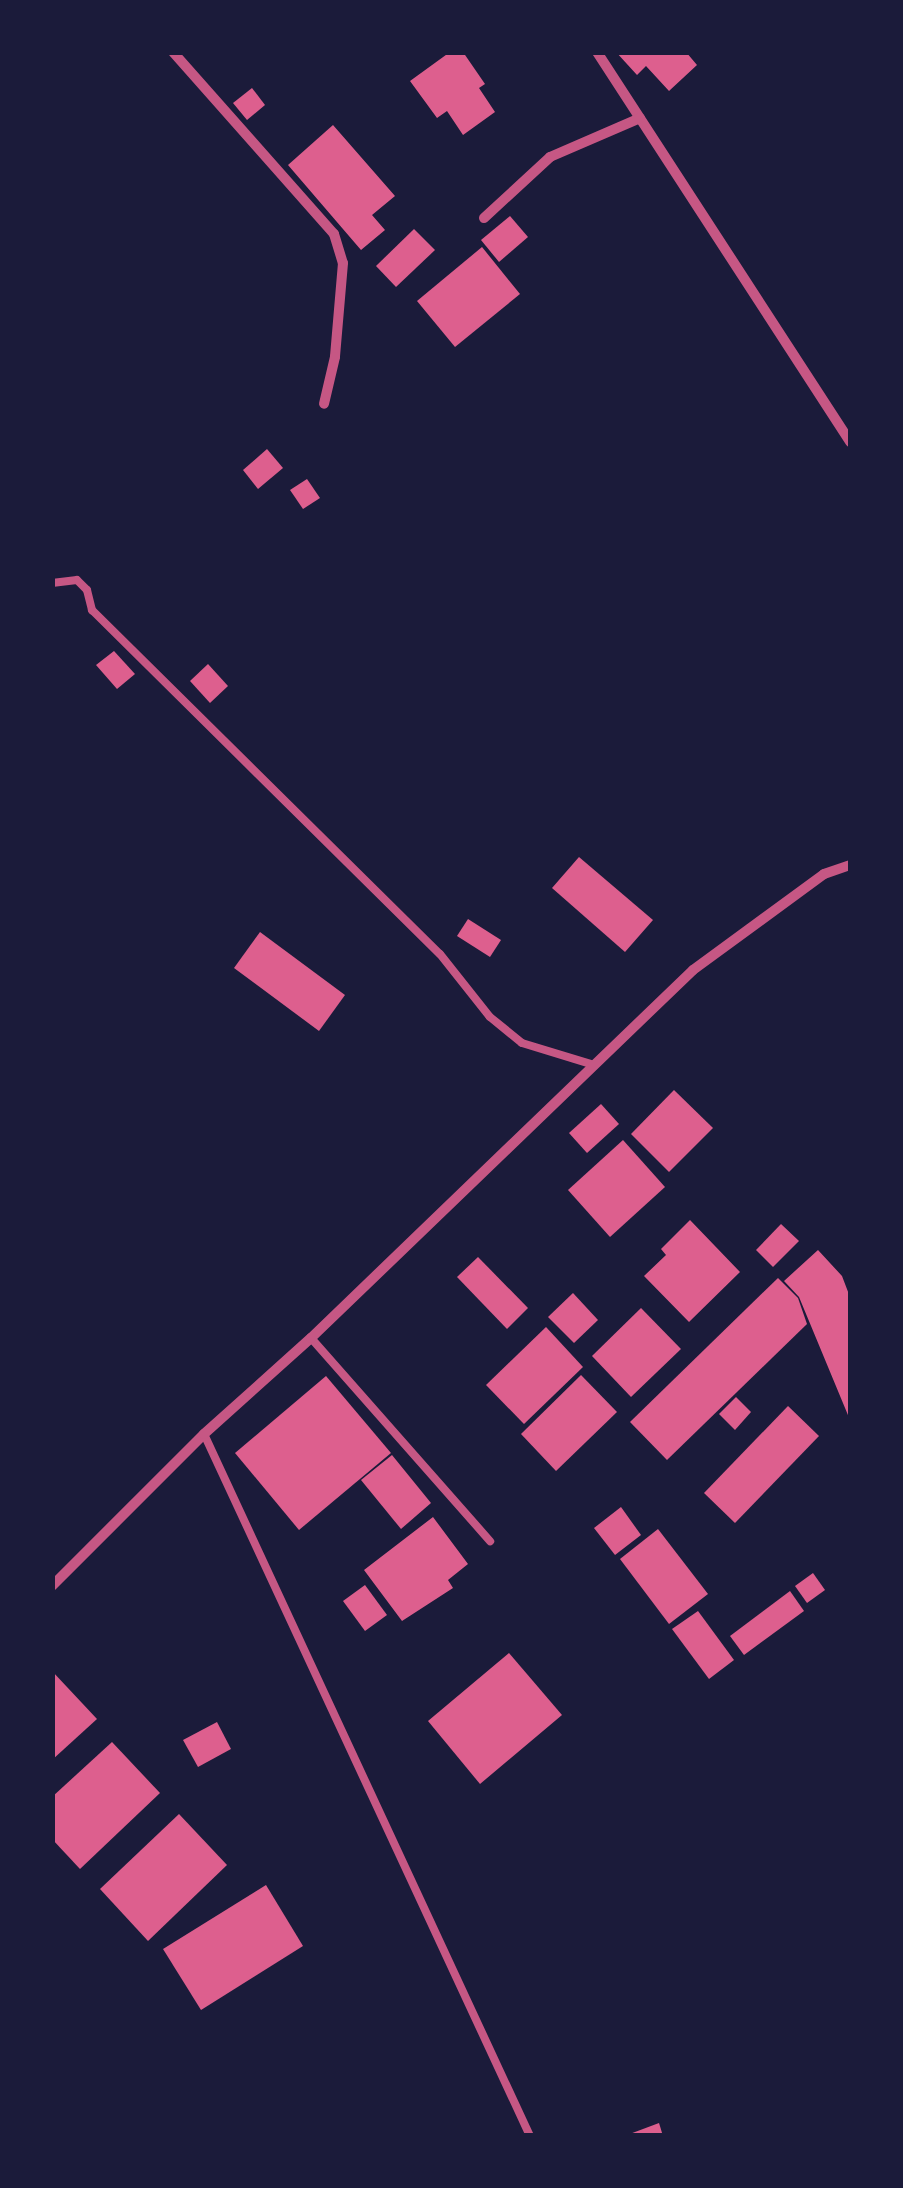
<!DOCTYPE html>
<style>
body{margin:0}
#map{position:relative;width:903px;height:2188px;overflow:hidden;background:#1b1b3a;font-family:"Varela Round",sans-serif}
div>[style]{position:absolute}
.building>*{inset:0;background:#dd5f8e}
.service>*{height:8px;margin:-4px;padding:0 4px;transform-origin:4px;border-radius:4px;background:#c65784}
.minor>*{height:10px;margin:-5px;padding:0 5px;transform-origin:5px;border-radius:5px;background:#c65784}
span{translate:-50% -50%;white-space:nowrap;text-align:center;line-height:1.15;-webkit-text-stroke:10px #1b1b3a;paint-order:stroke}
.frame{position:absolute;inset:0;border:55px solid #1b1b3a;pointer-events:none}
</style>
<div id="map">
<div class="building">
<div style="clip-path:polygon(450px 52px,463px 52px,485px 84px,479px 88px,495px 112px,463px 135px,447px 111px,437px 118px,410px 81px)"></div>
<div style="clip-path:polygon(616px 52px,686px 52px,697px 65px,669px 91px,646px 66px,637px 75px)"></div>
<div style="clip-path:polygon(252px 88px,265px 105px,247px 120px,233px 103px)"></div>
<div style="clip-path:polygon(333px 125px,395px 196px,372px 215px,385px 230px,361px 250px,288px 165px)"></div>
<div style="clip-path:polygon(510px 216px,528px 237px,499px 262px,481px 240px)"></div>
<div style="clip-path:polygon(414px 229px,435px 250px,396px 287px,376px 266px)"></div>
<div style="clip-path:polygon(482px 247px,520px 294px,455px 347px,417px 301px)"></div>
<div style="clip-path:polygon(267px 449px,283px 468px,258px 489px,243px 470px)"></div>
<div style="clip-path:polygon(307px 479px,320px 498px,303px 509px,290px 490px)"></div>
<div style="clip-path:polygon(114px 651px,135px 674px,117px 689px,96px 665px)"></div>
<div style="clip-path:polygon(208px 664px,228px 686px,210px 703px,190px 681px)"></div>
<div style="clip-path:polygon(579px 857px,653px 920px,625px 952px,552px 888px)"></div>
<div style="clip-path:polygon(468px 919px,501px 940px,490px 957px,457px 936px)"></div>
<div style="clip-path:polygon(260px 932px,345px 995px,319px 1031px,234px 968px)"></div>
<div style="clip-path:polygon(674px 1090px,713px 1128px,669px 1172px,631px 1134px)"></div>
<div style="clip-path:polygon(601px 1104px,619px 1124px,587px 1153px,569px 1133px)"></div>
<div style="clip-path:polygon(623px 1140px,665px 1187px,610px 1237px,568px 1190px)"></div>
<div style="clip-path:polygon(690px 1220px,740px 1272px,689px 1322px,644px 1276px,666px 1255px,661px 1249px)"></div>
<div style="clip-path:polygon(781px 1224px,799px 1241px,773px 1267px,756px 1250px)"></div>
<div style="clip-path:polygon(818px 1250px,842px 1276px,850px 1297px,850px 1420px,799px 1297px,784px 1281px)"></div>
<div style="clip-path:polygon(478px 1257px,528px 1308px,507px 1329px,457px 1277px)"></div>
<div style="clip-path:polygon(778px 1278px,798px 1298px,807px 1324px,667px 1460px,630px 1422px)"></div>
<div style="clip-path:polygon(573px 1293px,598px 1320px,574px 1343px,548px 1317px)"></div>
<div style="clip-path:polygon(641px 1308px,681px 1349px,631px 1397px,592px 1356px)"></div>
<div style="clip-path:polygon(546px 1327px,583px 1367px,524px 1424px,486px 1385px)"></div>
<div style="clip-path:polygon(581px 1375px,617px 1412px,556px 1471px,521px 1434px)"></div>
<div style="clip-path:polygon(326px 1376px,391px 1453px,299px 1530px,235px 1453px)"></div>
<div style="clip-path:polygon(736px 1397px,751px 1412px,735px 1430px,719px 1414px)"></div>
<div style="clip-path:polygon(788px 1406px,819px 1436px,735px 1523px,704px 1493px)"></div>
<div style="clip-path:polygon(392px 1455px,431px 1503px,401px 1529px,361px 1480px)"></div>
<div style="clip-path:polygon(621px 1507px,641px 1535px,615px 1555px,594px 1528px)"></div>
<div style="clip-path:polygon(433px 1517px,468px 1564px,448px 1580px,453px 1588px,402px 1621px,364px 1570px)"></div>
<div style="clip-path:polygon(658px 1529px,708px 1594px,669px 1624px,620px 1559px)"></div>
<div style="clip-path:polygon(813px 1573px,825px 1590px,807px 1603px,795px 1586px)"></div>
<div style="clip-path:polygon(365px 1585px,387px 1615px,365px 1631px,343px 1601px)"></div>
<div style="clip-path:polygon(790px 1591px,804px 1611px,744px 1655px,730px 1636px)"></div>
<div style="clip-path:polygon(698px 1611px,734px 1660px,709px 1679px,672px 1629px)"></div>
<div style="clip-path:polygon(509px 1653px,562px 1715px,480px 1784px,428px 1721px)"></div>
<div style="clip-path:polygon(52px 1671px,97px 1719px,52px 1760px)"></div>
<div style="clip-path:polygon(217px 1722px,231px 1749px,198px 1767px,183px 1740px)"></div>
<div style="clip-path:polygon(112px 1742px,160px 1793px,80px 1869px,52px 1839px,52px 1797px)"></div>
<div style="clip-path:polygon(179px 1814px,227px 1865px,148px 1941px,100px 1889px)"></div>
<div style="clip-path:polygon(266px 1885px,303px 1946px,201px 2010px,163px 1949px)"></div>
<div style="clip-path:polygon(659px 2123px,663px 2136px,627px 2136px,627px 2135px)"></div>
</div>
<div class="service">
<div style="left:52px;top:583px;width:25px;rotate:-7deg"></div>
<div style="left:77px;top:580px;width:14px;rotate:45deg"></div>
<div style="left:87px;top:590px;width:21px;rotate:76deg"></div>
<div style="left:92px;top:610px;width:489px;rotate:44.7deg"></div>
<div style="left:440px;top:954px;width:80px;rotate:51.6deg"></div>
<div style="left:490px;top:1017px;width:41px;rotate:39.1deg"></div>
<div style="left:522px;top:1043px;width:75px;rotate:17deg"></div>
<div style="left:311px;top:1338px;width:271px;rotate:48.6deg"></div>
<div style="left:204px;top:1434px;width:774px;rotate:65.09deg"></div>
</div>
<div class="minor">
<div style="left:173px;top:52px;width:243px;rotate:48.5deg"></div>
<div style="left:334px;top:234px;width:30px;rotate:73deg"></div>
<div style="left:343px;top:263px;width:94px;rotate:94.9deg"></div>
<div style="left:335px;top:357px;width:48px;rotate:103.2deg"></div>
<div style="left:597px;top:52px;width:465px;rotate:57deg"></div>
<div style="left:484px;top:218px;width:90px;rotate:-42.7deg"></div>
<div style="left:550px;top:157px;width:98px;rotate:-23.4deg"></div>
<div style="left:52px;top:1586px;width:215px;rotate:-45deg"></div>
<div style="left:204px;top:1434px;width:144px;rotate:-41.9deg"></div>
<div style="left:311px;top:1338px;width:530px;rotate:-43.93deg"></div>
<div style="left:693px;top:970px;width:162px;rotate:-36.2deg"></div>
<div style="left:824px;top:874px;width:28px;rotate:-19deg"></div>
</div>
<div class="frame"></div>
</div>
